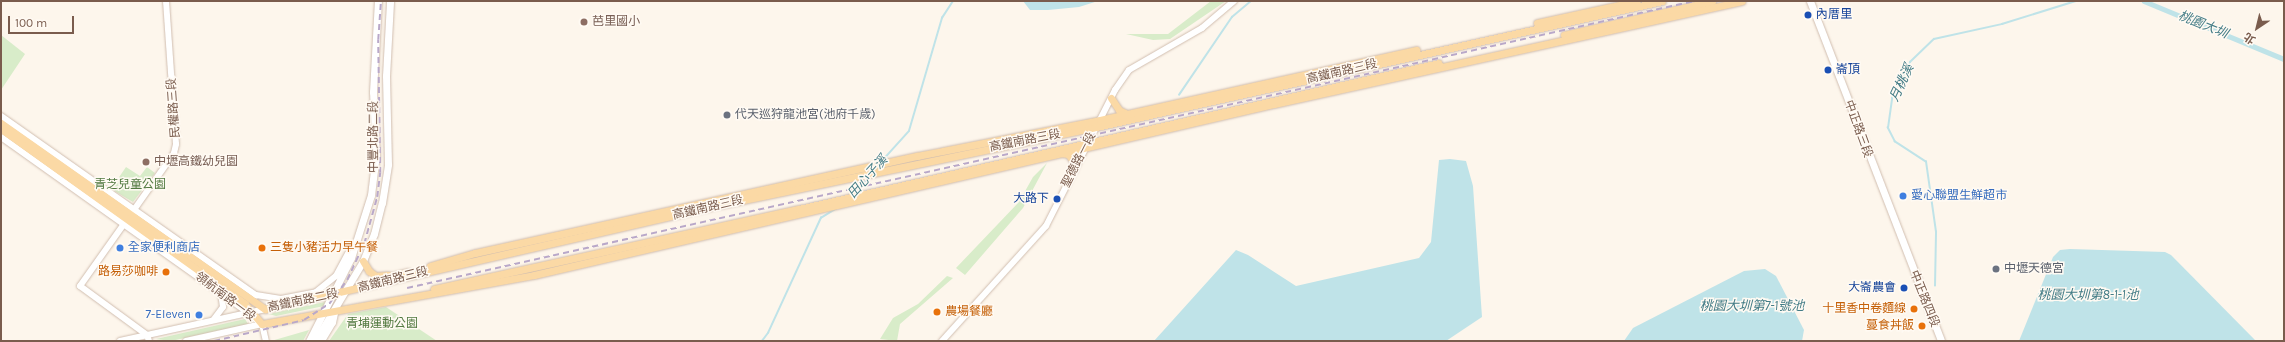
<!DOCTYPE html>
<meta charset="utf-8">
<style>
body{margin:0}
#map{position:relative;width:2285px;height:342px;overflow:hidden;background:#fdf6ec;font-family:Karla,"Noto Sans TC",sans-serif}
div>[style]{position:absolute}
.green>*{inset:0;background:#d8ecc9}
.water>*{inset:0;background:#bfe3e8}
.stream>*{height:1.5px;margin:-0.75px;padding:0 0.75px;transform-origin:0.75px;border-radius:0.75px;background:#bfe3e8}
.canal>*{height:4.5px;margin:-2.25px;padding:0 2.25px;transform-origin:2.25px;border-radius:2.25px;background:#bfe3e8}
.roads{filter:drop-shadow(0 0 1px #d1beb0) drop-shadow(0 0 1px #d1beb0)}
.tertiary>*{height:6px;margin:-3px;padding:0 3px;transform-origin:3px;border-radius:3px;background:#fff}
.secondary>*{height:7px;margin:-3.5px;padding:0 3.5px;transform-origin:3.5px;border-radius:3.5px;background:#fff}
.primary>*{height:7px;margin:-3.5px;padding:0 3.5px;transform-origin:3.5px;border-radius:3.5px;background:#fbd9a5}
.rail>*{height:1.5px;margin-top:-0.75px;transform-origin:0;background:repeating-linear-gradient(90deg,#b9a8c9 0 6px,transparent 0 10px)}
.dots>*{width:11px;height:11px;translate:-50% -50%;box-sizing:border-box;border:2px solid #fffaf3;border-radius:50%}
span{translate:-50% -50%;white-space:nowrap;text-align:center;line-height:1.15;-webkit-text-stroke:3px #fffaf3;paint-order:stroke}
.transit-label{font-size:12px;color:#164399}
.left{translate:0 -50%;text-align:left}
.right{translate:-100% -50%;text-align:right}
.education-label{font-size:12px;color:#785e54}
.street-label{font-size:12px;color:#7a5c4d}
.worship-label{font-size:12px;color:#5b616d}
.park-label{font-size:12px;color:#537a41}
.shop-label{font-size:12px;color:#366cbe}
.food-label{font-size:12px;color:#c56008}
.water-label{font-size:13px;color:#437c86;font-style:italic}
.frame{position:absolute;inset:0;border:2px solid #7a5c4d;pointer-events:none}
.north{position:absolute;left:2237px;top:8px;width:40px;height:40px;-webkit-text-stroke:3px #fffaf3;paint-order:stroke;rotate:215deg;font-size:11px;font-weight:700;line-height:16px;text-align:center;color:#7a5c4d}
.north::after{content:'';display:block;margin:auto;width:14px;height:18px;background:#7a5c4d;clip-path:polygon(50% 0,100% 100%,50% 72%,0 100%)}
.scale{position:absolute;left:8px;top:16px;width:66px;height:18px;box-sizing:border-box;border:2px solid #7a5c4d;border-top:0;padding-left:5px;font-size:12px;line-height:14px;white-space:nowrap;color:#7a5c4d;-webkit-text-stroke:3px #fffaf3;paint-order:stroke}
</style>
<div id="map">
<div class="green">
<div style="clip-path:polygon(1211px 1px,1226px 1px,1170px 39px,1153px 40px,1126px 34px,1168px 34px)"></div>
<div style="clip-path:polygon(1px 35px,25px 54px,1px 90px)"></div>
<div style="clip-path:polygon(1047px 163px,1023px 208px,965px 275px,956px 268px,1019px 202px,1033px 177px)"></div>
<div style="clip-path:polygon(126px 167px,140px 176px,147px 167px,155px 173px,133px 202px,111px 189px)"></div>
<div style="clip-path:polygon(947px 276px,953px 278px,900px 324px,897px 341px,880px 339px,893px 318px,918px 304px)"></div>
<div style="clip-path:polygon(325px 302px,324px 306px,276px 316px,269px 314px)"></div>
<div style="clip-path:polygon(386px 307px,437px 341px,329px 341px,348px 314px)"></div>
<div style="clip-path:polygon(245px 319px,248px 324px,171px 341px,156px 339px)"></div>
<div style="clip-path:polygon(309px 330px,303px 341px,271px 341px)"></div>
</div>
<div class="water">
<div style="clip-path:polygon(1023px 1px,1098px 1px,1079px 7px,1048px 10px,1030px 10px)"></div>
<div style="clip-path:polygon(1450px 159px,1466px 161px,1473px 186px,1482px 317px,1446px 341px,1154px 341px,1236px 250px,1248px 255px,1296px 286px,1419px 258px,1431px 242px,1439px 160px)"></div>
<div style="clip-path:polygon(2070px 249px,2165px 252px,2171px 255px,2256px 341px,2019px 341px,2053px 257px,2060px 250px)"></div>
<div style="clip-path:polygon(1765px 269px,1776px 276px,1804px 330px,1802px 341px,1624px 341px,1633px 328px,1744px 271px)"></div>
</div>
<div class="stream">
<div style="left:1179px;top:95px;width:94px;rotate:-55.8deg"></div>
<div style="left:1232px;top:17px;width:25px;rotate:-40deg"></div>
<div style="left:882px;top:161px;width:40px;rotate:-48deg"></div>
<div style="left:909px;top:131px;width:118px;rotate:-73.7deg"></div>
<div style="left:942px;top:18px;width:20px;rotate:-57deg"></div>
<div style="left:855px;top:193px;width:23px;rotate:-49deg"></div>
<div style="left:1935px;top:286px;width:54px;rotate:-88.9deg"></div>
<div style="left:1936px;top:232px;width:71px;rotate:-98.1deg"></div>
<div style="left:1926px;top:162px;width:37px;rotate:-147deg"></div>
<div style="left:1895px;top:142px;width:16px;rotate:-117deg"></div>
<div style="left:1888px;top:128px;width:30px;rotate:-82deg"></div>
<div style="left:1892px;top:98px;width:40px;rotate:-63.4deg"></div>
<div style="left:1910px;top:62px;width:33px;rotate:-44deg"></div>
<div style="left:1934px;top:39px;width:70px;rotate:-12.4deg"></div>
<div style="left:2002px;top:24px;width:77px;rotate:-17.3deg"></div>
<div style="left:762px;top:341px;width:10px;rotate:-53deg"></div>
<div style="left:768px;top:333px;width:127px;rotate:-65.3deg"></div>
<div style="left:821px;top:218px;width:19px;rotate:-32deg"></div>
</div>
<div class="canal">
<div style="left:2144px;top:1px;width:152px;rotate:22.5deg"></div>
</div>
<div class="roads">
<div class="tertiary">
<div style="left:1px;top:116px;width:312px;rotate:35.1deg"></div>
<div style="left:256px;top:295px;width:25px;rotate:9deg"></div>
<div style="left:281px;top:299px;width:36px;rotate:-11deg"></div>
<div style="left:316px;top:292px;width:26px;rotate:-39deg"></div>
<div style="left:336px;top:276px;width:26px;rotate:-62deg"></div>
<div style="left:1px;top:137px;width:296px;rotate:35.4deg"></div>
<div style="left:242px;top:308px;width:26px;rotate:39deg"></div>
<div style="left:262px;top:324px;width:17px;rotate:77deg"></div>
<div style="left:214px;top:319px;width:15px;rotate:-53deg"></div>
<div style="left:223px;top:307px;width:14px;rotate:-98deg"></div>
<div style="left:120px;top:341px;width:148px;rotate:-12.4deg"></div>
<div style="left:149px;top:341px;width:6px;rotate:-108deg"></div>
<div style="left:147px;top:335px;width:83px;rotate:-143.8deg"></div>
<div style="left:80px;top:286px;width:163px;rotate:-54.7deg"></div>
<div style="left:174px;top:153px;width:9px;rotate:-77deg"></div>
<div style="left:176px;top:144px;width:143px;rotate:-94deg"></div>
<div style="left:186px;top:341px;width:78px;rotate:-12.6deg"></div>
<div style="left:322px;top:341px;width:21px;rotate:-59deg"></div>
<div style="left:333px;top:323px;width:14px;rotate:-78deg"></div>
<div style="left:942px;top:341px;width:155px;rotate:-47.9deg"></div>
<div style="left:1046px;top:226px;width:153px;rotate:-63.1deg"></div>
<div style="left:1115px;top:90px;width:24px;rotate:-55deg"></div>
<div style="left:1129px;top:70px;width:84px;rotate:-29.9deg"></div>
<div style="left:1202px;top:28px;width:42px;rotate:-40.2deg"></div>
</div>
<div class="secondary">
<div style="left:1810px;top:1px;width:364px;rotate:68.9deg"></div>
<div style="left:309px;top:341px;width:93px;rotate:-63.2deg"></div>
<div style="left:351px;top:258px;width:66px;rotate:-72.4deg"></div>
<div style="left:371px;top:195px;width:38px;rotate:-83deg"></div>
<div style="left:376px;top:157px;width:65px;rotate:-92.6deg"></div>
<div style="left:373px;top:92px;width:91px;rotate:-86.9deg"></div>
<div style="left:315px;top:341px;width:93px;rotate:-59deg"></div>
<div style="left:363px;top:261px;width:29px;rotate:-68deg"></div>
<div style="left:374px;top:234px;width:32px;rotate:-76deg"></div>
<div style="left:382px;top:203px;width:39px;rotate:-81deg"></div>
<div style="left:388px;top:164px;width:88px;rotate:-91.3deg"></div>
<div style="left:386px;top:76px;width:75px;rotate:-86.9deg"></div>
</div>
<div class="primary">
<div style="left:1537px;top:23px;width:102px;rotate:-12.4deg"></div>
<div style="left:1564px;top:35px;width:152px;rotate:-12.9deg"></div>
<div style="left:1111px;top:98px;width:14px;rotate:56deg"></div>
<div style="left:1119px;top:110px;width:7px;rotate:27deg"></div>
<div style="left:1px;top:123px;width:323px;rotate:35.2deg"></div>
<div style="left:265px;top:309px;width:471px;rotate:-12.9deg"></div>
<div style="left:724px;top:204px;width:380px;rotate:-11.7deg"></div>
<div style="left:1096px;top:127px;width:580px;rotate:-12.55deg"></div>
<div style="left:1px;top:129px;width:300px;rotate:35.6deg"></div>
<div style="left:245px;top:304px;width:26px;rotate:50deg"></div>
<div style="left:262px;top:324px;width:276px;rotate:-10.2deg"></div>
<div style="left:534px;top:275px;width:760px;rotate:-13.01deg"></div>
<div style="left:1274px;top:104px;width:479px;rotate:-12.4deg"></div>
<div style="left:1061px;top:153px;width:7px;rotate:8deg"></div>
<div style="left:1068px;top:154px;width:10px;rotate:53deg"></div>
<div style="left:1074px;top:162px;width:7px;rotate:90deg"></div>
<div style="left:363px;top:261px;width:12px;rotate:59deg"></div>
<div style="left:369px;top:271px;width:9px;rotate:36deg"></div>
<div style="left:376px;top:276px;width:12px;rotate:-5deg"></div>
<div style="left:430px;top:266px;width:47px;rotate:-16.1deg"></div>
<div style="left:475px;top:253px;width:453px;rotate:-12.4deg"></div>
<div style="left:917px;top:156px;width:187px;rotate:-11.1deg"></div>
<div style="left:1100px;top:120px;width:324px;rotate:-12.5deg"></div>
<div style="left:384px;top:278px;width:25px;rotate:-14deg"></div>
<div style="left:434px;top:289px;width:374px;rotate:-12.4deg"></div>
<div style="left:799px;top:209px;width:656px;rotate:-12.85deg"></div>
</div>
</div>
<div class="rail">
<div style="left:407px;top:288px;width:1319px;rotate:-12.57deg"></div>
<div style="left:214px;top:341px;width:92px;rotate:-13.1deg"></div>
<div style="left:304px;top:320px;width:30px;rotate:-33deg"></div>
<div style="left:329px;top:304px;width:30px;rotate:-53deg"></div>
<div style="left:347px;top:280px;width:40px;rotate:-65deg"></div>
<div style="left:364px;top:244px;width:49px;rotate:-74.5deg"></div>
<div style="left:377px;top:197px;width:24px;rotate:-83deg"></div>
<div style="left:380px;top:173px;width:133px;rotate:-90.9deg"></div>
<div style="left:378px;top:40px;width:39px;rotate:-86deg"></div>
</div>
<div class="dots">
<div style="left:1808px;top:15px;background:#1a4fb4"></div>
<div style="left:584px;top:22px;background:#8d6e63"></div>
<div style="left:1828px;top:70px;background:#1a4fb4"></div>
<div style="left:727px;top:115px;background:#6b7280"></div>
<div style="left:146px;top:162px;background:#8d6e63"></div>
<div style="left:1903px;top:196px;background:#3f7fe0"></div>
<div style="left:1057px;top:199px;background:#1a4fb4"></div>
<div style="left:120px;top:248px;background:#3f7fe0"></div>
<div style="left:262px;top:248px;background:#e8710a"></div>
<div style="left:1996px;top:269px;background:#6b7280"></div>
<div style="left:166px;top:272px;background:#e8710a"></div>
<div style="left:1904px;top:288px;background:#1a4fb4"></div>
<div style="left:1914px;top:309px;background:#e8710a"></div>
<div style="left:937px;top:312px;background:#e8710a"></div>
<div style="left:199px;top:315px;background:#3f7fe0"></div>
<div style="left:1922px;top:326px;background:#e8710a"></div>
</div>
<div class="transit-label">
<span class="left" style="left:1816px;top:15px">內厝里</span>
<span class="left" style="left:1836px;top:70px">崙頂</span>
<span class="right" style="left:1049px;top:199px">大路下</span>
<span class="right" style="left:1896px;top:288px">大崙農會</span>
</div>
<div class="education-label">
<span class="left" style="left:592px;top:22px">芭里國小</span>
<span class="left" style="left:154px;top:162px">中壢高鐵幼兒園</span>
</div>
<div class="street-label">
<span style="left:1342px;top:72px;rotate:-13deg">高鐵南路三段</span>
<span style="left:174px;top:108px;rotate:-94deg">民權路三段</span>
<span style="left:1858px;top:129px;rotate:70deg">中正路三段</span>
<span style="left:374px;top:137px;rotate:-90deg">中豐北路二段</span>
<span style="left:1025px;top:141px;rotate:-11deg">高鐵南路三段</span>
<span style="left:1079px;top:160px;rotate:-63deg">聖德路一段</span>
<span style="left:708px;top:208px;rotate:-13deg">高鐵南路三段</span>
<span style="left:393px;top:280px;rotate:-14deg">高鐵南路三段</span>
<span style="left:225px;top:297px;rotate:37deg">領航南路一段</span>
<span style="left:1924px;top:299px;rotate:68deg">中正路四段</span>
<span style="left:303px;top:301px;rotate:-12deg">高鐵南路二段</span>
</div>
<div class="worship-label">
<span class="left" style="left:735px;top:115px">代天巡狩龍池宮(池府千歲)</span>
<span class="left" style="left:2004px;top:269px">中壢天德宮</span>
</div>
<div class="park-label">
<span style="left:130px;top:185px">青芝兒童公園</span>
<span style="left:382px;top:324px">青埔運動公園</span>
</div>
<div class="shop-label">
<span class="left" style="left:1911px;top:196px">愛心聯盟生鮮超市</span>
<span class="left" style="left:128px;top:248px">全家便利商店</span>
<span class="right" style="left:191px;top:315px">7-Eleven</span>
</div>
<div class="food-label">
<span class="left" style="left:270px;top:248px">三隻小豬活力早午餐</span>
<span class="right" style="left:158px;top:272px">路易莎咖啡</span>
<span class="right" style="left:1906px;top:309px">十里香中卷麵線</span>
<span class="left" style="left:945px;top:312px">農場餐廳</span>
<span class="right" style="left:1914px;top:326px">蔓食丼飯</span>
</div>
<div class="water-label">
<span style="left:2203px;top:25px;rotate:22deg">桃園大圳</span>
<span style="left:1902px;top:83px;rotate:-65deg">月桃溪</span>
<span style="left:868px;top:177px;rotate:-48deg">田心子溪</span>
<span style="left:2088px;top:295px">桃園大圳第8-1-1池</span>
<span style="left:1752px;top:306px">桃園大圳第7-1號池</span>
</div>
<div class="frame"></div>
<div class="north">北</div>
<div class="scale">100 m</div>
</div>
